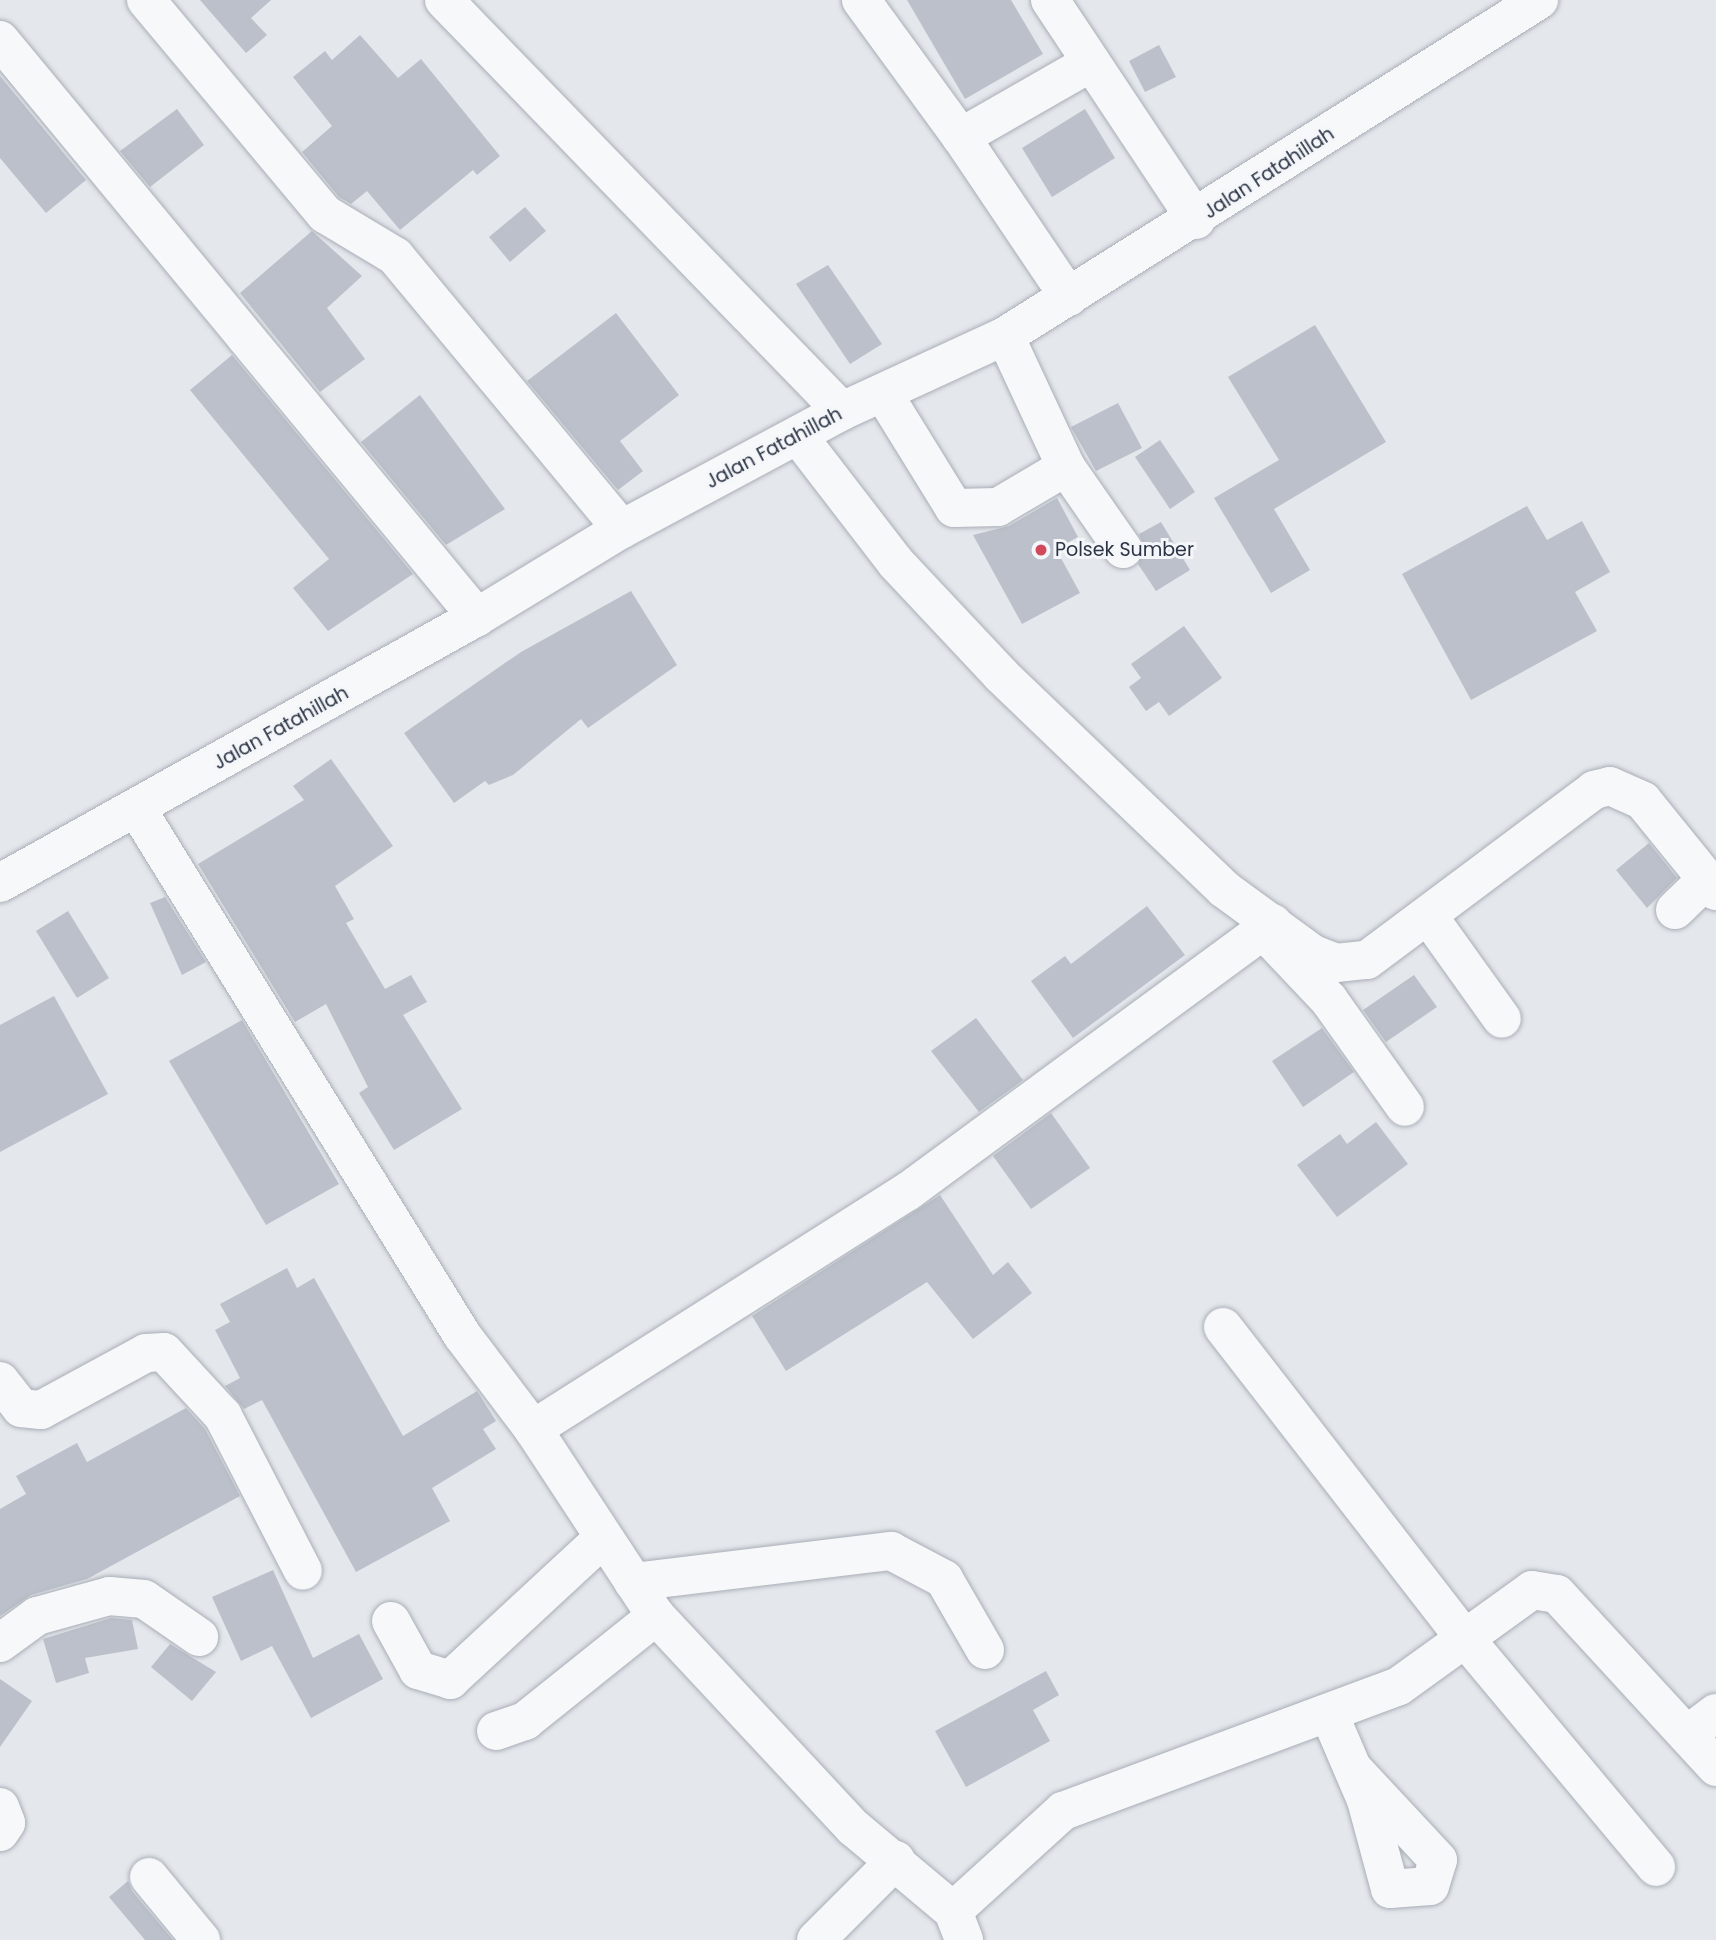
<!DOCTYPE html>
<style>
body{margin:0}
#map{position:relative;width:1716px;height:1940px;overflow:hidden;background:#e4e7ec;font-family:Poppins,sans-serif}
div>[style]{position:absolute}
.building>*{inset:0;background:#bbc0ca}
.roads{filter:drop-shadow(0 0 2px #a9aeb7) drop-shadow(0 0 2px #a9aeb7)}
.minor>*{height:38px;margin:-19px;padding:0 19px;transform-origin:19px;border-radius:19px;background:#f7f8fa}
.dots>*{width:19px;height:19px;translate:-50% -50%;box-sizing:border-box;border:4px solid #f4f6f9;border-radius:50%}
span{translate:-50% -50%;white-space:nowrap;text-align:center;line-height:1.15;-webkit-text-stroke:6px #f4f6f9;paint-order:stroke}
.street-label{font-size:19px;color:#2b3445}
.poi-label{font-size:19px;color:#2b3445}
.left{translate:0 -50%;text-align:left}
</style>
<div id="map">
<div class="building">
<div style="clip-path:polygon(200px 0,271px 0,251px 18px,267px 35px,246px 53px)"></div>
<div style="clip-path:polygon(907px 0,1011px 0,1043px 54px,965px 99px)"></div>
<div style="clip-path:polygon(360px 35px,398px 78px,421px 59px,500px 156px,477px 175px,473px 170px,400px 230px,367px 191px,351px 204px,339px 197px,302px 152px,332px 126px,293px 77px,325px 51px,332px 60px)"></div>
<div style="clip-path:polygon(1159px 45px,1176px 77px,1145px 92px,1129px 61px)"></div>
<div style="clip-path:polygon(0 76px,86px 180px,46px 213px,0 158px)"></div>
<div style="clip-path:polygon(177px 109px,204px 145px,150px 187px,120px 151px)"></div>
<div style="clip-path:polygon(1085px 109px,1115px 158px,1052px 197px,1022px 148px)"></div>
<div style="clip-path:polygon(525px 207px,546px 231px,510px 262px,489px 237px)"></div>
<div style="clip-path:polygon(312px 231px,362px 276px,327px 308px,365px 359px,320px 392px,240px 293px)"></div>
<div style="clip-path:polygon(828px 265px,882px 344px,850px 364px,796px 284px)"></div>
<div style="clip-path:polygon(616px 313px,679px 395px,620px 441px,643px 471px,618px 490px,527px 381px)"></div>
<div style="clip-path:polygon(1315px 325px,1386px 442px,1274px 509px,1310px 570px,1271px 593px,1214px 498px,1279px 460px,1228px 377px)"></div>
<div style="clip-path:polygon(232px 355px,413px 574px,328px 631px,293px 588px,329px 559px,190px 390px)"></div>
<div style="clip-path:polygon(420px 395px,505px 509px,446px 545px,361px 442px)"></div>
<div style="clip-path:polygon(1118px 403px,1142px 448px,1096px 471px,1071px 427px)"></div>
<div style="clip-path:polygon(1160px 440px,1195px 492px,1170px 509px,1135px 457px)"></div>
<div style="clip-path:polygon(1057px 498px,1078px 537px,1056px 549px,1080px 593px,1022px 624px,973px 535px,1009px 526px)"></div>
<div style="clip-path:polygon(1527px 506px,1547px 540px,1582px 521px,1610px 572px,1575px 592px,1597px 631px,1471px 700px,1402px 574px)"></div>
<div style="clip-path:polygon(1161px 522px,1190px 570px,1156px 591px,1138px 564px,1145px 548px,1139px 534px)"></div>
<div style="clip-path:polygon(631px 591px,677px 665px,588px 728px,581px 719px,513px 775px,489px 785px,485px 781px,454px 803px,404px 733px,521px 652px)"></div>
<div style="clip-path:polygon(1184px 626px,1222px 678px,1169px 716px,1159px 702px,1146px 711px,1129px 687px,1141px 678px,1131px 664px)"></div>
<div style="clip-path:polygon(331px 759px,393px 846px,335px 886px,354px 919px,346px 923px,385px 989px,411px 975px,427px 1002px,403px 1015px,462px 1109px,394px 1150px,359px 1093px,368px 1087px,326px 1004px,295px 1022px,198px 864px,304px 800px,293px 786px)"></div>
<div style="clip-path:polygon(1649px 843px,1677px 878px,1647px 908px,1616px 870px)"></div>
<div style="clip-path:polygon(165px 897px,206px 962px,182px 975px,150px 903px)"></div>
<div style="clip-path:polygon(1147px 906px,1185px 955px,1073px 1038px,1031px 981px,1065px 956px,1071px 964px)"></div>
<div style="clip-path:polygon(68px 911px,109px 978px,77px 998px,36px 931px)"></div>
<div style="clip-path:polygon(1414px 975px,1437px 1007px,1386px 1042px,1363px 1010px)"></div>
<div style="clip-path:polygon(54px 996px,108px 1094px,0 1152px,0 1025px)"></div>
<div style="clip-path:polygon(976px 1018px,1023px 1080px,979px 1112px,931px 1051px)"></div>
<div style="clip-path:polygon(242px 1020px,339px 1184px,266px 1225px,169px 1061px)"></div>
<div style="clip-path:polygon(1322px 1028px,1354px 1072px,1303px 1107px,1272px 1061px)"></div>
<div style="clip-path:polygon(1051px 1113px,1090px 1168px,1031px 1209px,993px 1156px)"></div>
<div style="clip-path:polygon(1376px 1122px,1408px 1164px,1337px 1217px,1297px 1165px,1340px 1134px,1347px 1144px)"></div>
<div style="clip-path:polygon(940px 1195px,993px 1275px,1008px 1262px,1032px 1293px,973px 1339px,927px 1282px,786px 1371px,752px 1316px)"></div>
<div style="clip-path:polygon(287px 1268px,297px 1288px,314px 1278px,403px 1436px,477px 1391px,496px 1421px,483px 1429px,496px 1449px,432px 1488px,450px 1521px,356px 1572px,262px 1400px,244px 1409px,225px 1386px,240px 1378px,215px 1330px,230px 1322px,220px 1304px)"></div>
<div style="clip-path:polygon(186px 1408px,205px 1429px,240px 1496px,87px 1579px,31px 1595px,0 1616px,0 1509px,26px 1494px,16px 1476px,77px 1443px,87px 1462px)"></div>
<div style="clip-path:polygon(273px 1570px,313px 1658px,359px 1634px,383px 1679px,311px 1718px,272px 1646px,241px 1661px,212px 1597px)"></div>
<div style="clip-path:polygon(111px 1618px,132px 1620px,138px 1649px,85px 1658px,89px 1673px,56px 1683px,43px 1639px)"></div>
<div style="clip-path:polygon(170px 1644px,216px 1672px,192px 1701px,151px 1667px)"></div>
<div style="clip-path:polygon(1046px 1671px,1059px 1695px,1033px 1710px,1050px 1741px,966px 1787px,935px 1731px)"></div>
<div style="clip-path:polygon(0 1679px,32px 1701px,0 1747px)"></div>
<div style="clip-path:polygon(128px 1881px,132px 1891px,173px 1940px,145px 1940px,109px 1897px)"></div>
</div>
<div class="roads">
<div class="minor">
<div style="left:146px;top:0;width:279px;rotate:50.1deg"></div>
<div style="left:325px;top:214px;width:82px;rotate:31deg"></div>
<div style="left:395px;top:256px;width:355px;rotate:50.3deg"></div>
<div style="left:444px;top:0;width:572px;rotate:45.92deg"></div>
<div style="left:861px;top:0;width:170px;rotate:53.9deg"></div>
<div style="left:961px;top:137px;width:149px;rotate:-29.8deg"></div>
<div style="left:1050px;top:0;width:264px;rotate:56.4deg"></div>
<div style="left:0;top:40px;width:749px;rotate:50.42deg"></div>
<div style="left:961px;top:137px;width:193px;rotate:56deg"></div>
<div style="left:1005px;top:336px;width:145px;rotate:65deg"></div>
<div style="left:1066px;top:467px;width:100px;rotate:55.2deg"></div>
<div style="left:883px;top:393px;width:135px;rotate:58.3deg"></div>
<div style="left:954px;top:508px;width:44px;rotate:-1.3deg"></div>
<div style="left:998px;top:507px;width:79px;rotate:-30.5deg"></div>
<div style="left:799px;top:437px;width:159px;rotate:52.4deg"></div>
<div style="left:896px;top:563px;width:154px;rotate:46.8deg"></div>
<div style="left:1001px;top:675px;width:309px;rotate:43.8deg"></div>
<div style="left:1224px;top:889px;width:110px;rotate:36.1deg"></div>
<div style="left:1313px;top:954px;width:25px;rotate:21deg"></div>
<div style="left:1336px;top:963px;width:31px;rotate:-6deg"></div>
<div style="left:1367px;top:960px;width:284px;rotate:-36.8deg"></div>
<div style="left:1594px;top:790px;width:16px;rotate:-14deg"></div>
<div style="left:1610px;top:786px;width:36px;rotate:24deg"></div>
<div style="left:1643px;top:801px;width:116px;rotate:51deg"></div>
<div style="left:137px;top:809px;width:618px;rotate:58.29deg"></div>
<div style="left:462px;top:1335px;width:118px;rotate:52.9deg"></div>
<div style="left:533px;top:1429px;width:224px;rotate:56.7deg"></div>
<div style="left:656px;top:1616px;width:290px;rotate:47deg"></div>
<div style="left:854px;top:1828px;width:129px;rotate:40deg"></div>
<div style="left:953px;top:1911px;width:149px;rotate:-42.3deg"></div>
<div style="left:1063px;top:1811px;width:358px;rotate:-20.4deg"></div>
<div style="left:1399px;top:1686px;width:164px;rotate:-35.8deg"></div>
<div style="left:1532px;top:1590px;width:25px;rotate:9deg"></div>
<div style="left:1557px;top:1594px;width:235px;rotate:47.4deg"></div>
<div style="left:0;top:883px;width:546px;rotate:-29.15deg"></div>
<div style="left:477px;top:617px;width:170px;rotate:-31.3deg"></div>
<div style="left:622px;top:529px;width:250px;rotate:-28.2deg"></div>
<div style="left:842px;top:411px;width:179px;rotate:-24.7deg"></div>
<div style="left:1005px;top:336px;width:631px;rotate:-32.18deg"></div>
<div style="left:1675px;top:910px;width:45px;rotate:-44.1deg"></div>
<div style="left:1429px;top:917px;width:125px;rotate:54.4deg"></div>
<div style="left:1275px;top:943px;width:79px;rotate:46.5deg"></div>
<div style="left:1329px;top:1000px;width:131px;rotate:54.6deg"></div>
<div style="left:1223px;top:1327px;width:391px;rotate:52.2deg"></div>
<div style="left:1463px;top:1636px;width:301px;rotate:50.1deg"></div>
<div style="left:0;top:1381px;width:34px;rotate:52deg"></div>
<div style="left:21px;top:1408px;width:20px;rotate:6deg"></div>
<div style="left:41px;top:1410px;width:119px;rotate:-28.5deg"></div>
<div style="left:146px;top:1353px;width:18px;rotate:-3deg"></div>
<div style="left:164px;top:1352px;width:87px;rotate:47.3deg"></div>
<div style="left:223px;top:1416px;width:174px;rotate:62.7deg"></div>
<div style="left:533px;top:1429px;width:443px;rotate:-32.4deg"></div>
<div style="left:907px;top:1192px;width:454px;rotate:-36.3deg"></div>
<div style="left:633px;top:1582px;width:260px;rotate:-6.9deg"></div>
<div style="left:891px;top:1551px;width:60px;rotate:27.8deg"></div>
<div style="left:944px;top:1579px;width:82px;rotate:60deg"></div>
<div style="left:391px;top:1621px;width:56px;rotate:61.1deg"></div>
<div style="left:418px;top:1670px;width:34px;rotate:17deg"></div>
<div style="left:450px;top:1680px;width:206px;rotate:-42.8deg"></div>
<div style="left:0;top:1643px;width:46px;rotate:-36.1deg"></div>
<div style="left:37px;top:1616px;width:75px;rotate:-15.5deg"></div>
<div style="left:109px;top:1596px;width:35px;rotate:5deg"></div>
<div style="left:144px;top:1599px;width:67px;rotate:34.6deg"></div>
<div style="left:1330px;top:1716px;width:91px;rotate:66.8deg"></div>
<div style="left:1366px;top:1800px;width:92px;rotate:74.9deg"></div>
<div style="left:1390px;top:1889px;width:40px;rotate:-4.3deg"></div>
<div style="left:1430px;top:1886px;width:27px;rotate:-73deg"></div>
<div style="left:1438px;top:1860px;width:122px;rotate:-133deg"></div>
<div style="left:496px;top:1731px;width:31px;rotate:-19deg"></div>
<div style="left:525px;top:1721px;width:168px;rotate:-38.7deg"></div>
<div style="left:1688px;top:1734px;width:35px;rotate:-37deg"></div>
<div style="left:0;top:1807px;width:17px;rotate:69deg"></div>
<div style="left:6px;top:1823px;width:11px;rotate:124deg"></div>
<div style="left:149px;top:1877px;width:82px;rotate:50.5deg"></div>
<div style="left:953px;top:1911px;width:31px;rotate:69deg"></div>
<div style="left:816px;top:1940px;width:113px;rotate:-45deg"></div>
</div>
</div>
<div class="dots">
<div style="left:1041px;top:550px;background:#d1495b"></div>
</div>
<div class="street-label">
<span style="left:1269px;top:173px;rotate:-33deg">Jalan Fatahillah</span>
<span style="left:774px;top:448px;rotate:-28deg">Jalan Fatahillah</span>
<span style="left:281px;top:728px;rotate:-29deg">Jalan Fatahillah</span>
</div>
<div class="poi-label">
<span class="left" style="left:1055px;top:550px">Polsek Sumber</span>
</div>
</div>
